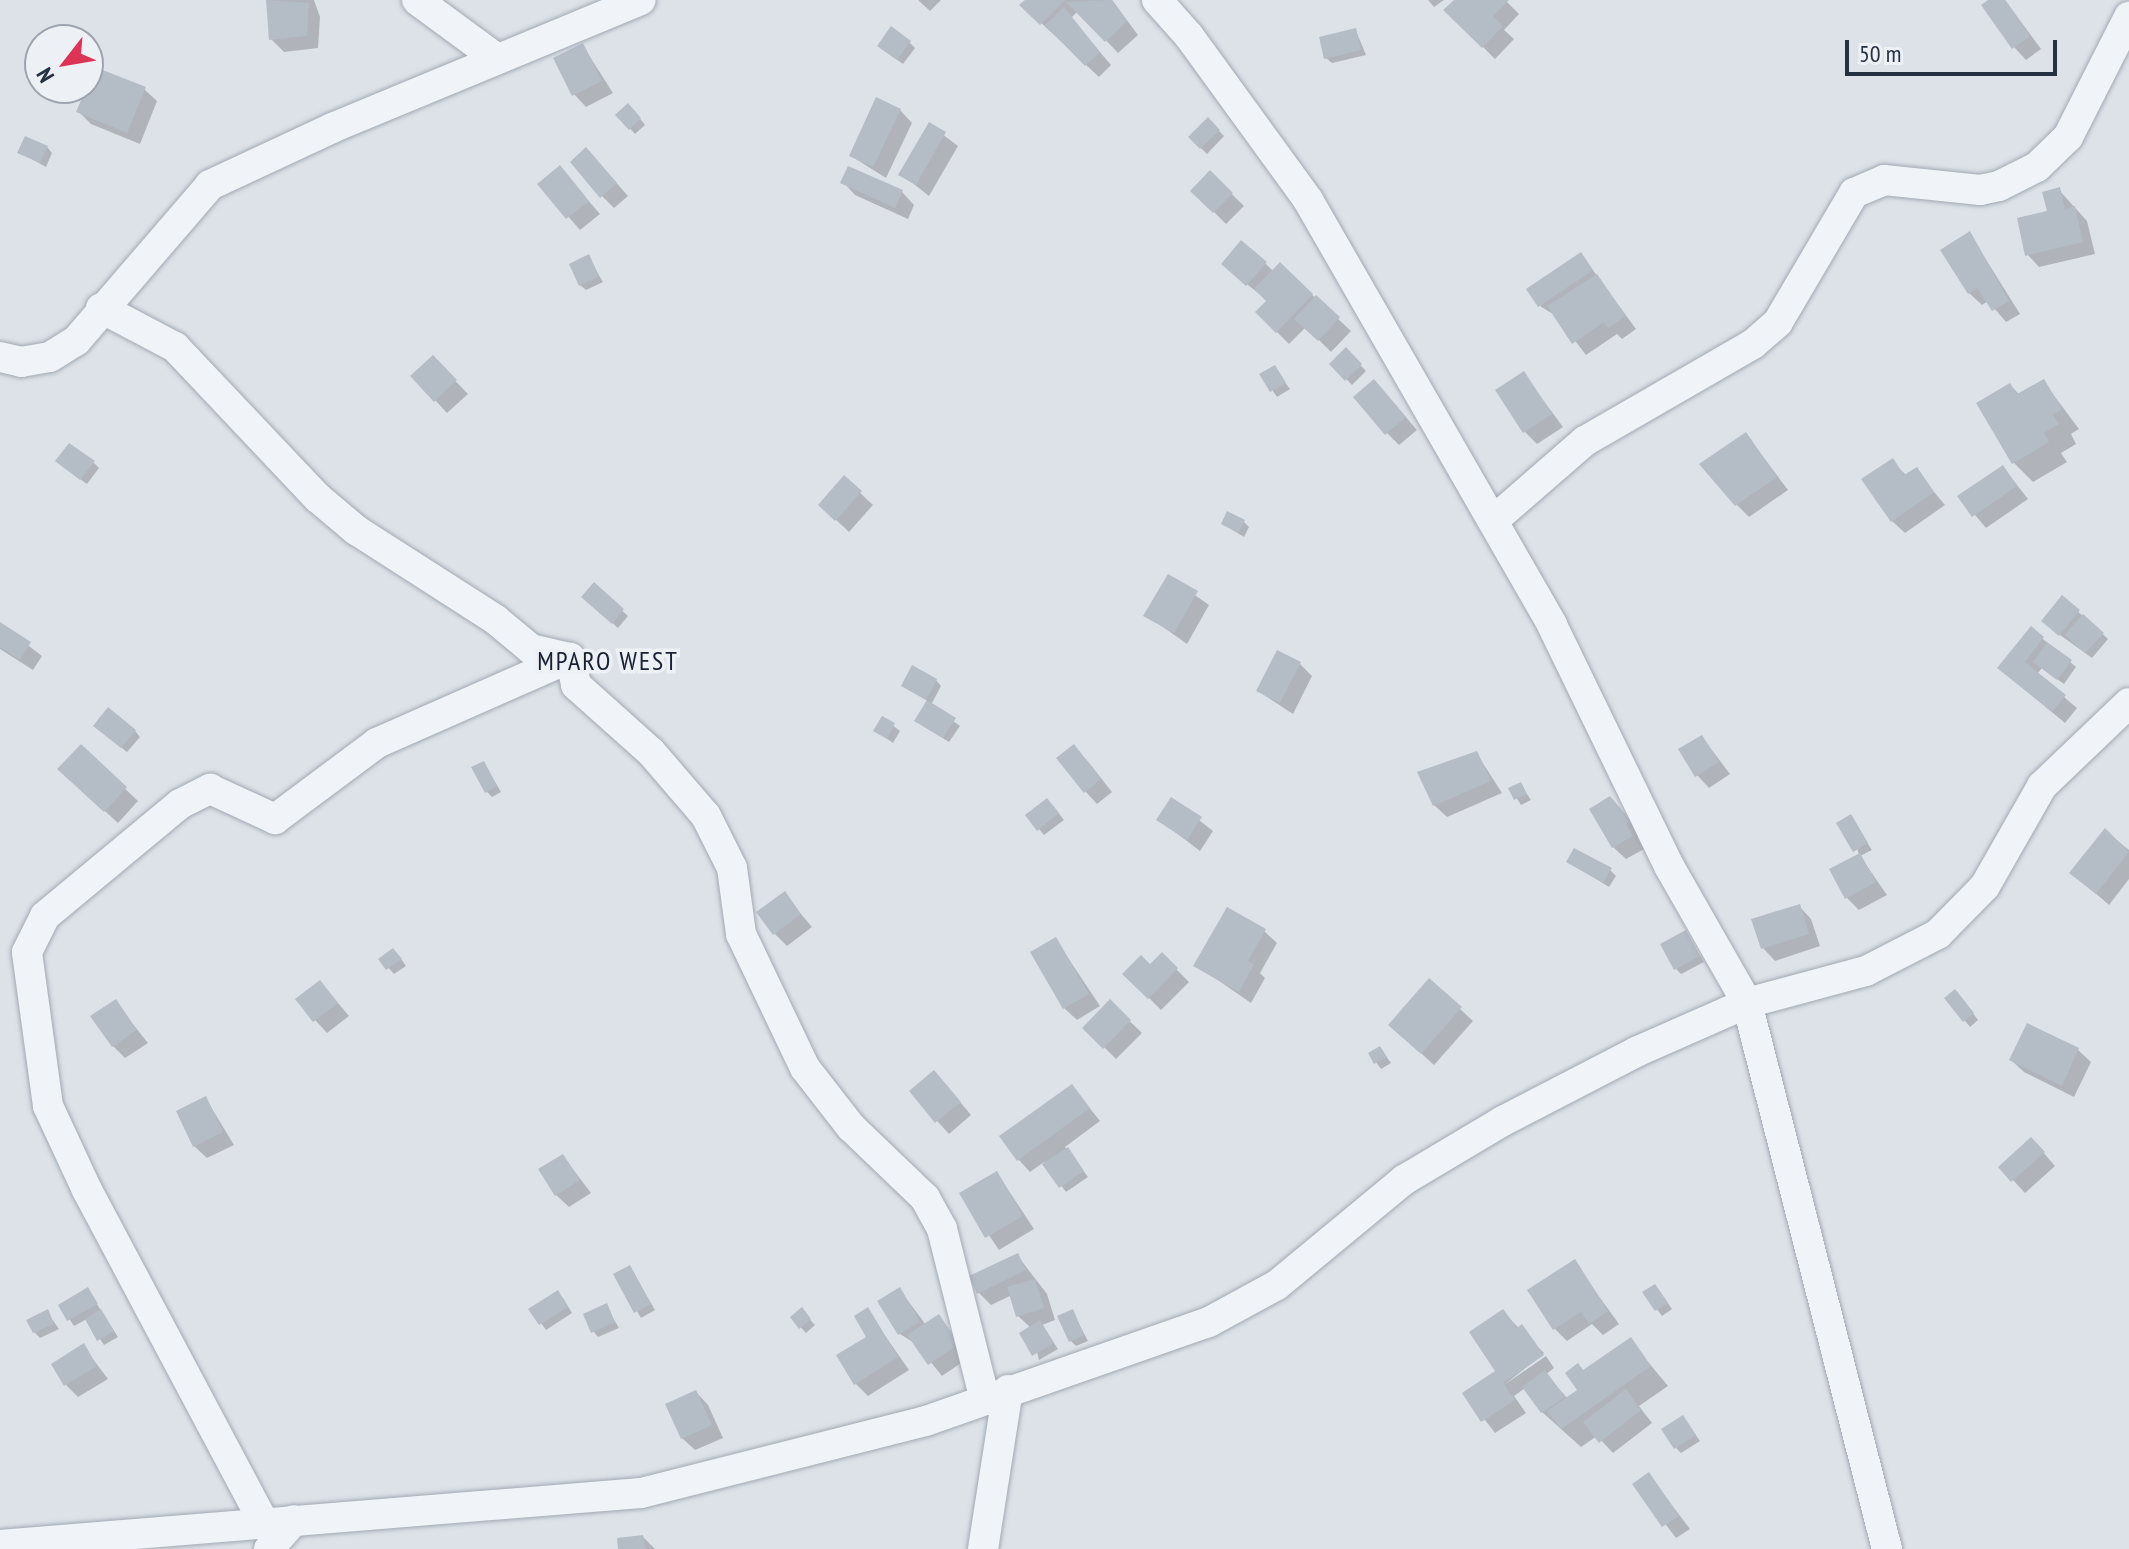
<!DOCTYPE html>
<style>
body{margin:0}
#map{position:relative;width:2129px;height:1549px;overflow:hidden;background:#dde2e9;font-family:"PT Sans Narrow",sans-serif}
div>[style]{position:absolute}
.shadow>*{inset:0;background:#0003}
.building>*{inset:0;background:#b4bcc6}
.roads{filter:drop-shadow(0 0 2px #a2a9b3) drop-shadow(0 0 2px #a2a9b3)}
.minor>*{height:30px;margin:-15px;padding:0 15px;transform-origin:15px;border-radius:15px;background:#f0f3f7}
span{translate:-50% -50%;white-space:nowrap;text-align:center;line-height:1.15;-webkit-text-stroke:7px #edf1f6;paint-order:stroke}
.quarter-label{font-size:26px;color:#172132;letter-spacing:2px}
.north{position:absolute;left:24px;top:24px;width:80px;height:80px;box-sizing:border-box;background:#edf1f6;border:2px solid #9da4ae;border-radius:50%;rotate:239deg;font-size:22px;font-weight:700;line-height:32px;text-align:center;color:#253041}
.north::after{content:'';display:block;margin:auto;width:28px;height:36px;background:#dc3454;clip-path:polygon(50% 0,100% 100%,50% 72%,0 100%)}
.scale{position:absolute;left:1845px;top:40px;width:212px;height:36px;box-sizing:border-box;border:4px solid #253041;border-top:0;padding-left:10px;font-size:24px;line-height:28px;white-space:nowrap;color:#253041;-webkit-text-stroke:6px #edf1f6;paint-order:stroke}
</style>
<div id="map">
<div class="shadow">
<div style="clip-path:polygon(268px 0,314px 0,320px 17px,318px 48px,284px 52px,271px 39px)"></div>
<div style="clip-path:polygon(918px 0,941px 0,930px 11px)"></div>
<div style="clip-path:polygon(1027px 0,1112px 0,1138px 35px,1118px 53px,1078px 11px,1071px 18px,1111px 65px,1099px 77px,1022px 5px)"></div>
<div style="clip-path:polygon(1428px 0,1444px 0,1434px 7px)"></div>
<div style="clip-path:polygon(1456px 0,1505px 0,1519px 14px,1504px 30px,1514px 39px,1495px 59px,1446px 10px)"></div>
<div style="clip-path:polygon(1991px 0,2005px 0,2041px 49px,2026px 60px,2014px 47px)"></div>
<div style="clip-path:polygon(1356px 31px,1366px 55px,1332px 63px,1326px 58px)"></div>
<div style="clip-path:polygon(909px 42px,915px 48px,903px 64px,885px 51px)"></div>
<div style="clip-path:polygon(583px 46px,613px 93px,586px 107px,574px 94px)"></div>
<div style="clip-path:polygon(144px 89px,157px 101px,140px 144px,91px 124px,79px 112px)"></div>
<div style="clip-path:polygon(900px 110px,912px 123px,886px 178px,851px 156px)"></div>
<div style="clip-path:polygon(634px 111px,645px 125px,635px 134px,618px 115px)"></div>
<div style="clip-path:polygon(1208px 120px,1224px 136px,1207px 154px,1190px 137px)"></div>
<div style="clip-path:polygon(930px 125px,958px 146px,929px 196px,901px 174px)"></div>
<div style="clip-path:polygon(47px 147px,52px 153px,46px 167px,19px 152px)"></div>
<div style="clip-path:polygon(598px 162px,628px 196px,614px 208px,602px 196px)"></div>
<div style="clip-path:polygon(560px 168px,600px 214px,580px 230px,540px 184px)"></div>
<div style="clip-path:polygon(1210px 173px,1244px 206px,1226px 224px,1193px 191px)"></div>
<div style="clip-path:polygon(843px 182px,902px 192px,914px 205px,908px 219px,855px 195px)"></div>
<div style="clip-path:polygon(2059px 190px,2087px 221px,2095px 254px,2039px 267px,2027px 254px)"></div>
<div style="clip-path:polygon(1970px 234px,2020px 314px,2006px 322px,1988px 301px,1982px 305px,1969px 293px)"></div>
<div style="clip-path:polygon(1581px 254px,1636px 329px,1622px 339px,1617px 334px,1586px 355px,1556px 316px,1540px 306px)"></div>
<div style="clip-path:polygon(588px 257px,603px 282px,586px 290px,580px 285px)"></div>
<div style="clip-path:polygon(1265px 263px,1273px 271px,1280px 265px,1351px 331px,1331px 352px,1306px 327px,1289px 344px,1257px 312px,1269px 301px,1236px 276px)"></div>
<div style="clip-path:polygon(1346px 350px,1366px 371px,1352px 385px,1332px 364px)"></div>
<div style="clip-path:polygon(433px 358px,468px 394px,447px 413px,435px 400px)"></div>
<div style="clip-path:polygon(1274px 368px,1290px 389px,1277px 397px,1262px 375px)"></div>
<div style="clip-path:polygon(1523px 373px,1563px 427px,1537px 444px,1525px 432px)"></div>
<div style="clip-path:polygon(2043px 381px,2079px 429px,2071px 434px,2076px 444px,2061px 453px,2067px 462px,2033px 482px,2014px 463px,2010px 385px,2020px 395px)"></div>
<div style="clip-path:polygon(1386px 394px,1417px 430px,1399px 445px,1387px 433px)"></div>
<div style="clip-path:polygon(1746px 434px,1788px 490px,1749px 517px,1737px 505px)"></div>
<div style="clip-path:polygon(1892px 461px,1907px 476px,1916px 470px,1945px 505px,1905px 533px,1892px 521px)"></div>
<div style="clip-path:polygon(94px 463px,99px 468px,87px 484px,63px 467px)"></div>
<div style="clip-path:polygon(2003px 467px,2028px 499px,1986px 528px,1960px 497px)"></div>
<div style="clip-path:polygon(844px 478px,873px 505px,849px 532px,833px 517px)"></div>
<div style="clip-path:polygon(1243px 521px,1249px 527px,1244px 537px,1223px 524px)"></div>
<div style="clip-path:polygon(1168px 576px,1209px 605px,1187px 644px,1146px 615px)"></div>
<div style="clip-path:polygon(594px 585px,628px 616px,618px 628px,589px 602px)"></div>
<div style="clip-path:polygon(2063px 598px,2108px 639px,2092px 658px,2049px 627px)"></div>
<div style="clip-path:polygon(0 624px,42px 656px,33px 670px,0 649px)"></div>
<div style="clip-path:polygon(2031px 629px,2076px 667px,2064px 684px,2042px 668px,2037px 674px,2077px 708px,2065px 723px,1999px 668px)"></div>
<div style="clip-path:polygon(1299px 663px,1312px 676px,1293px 714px,1258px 691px)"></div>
<div style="clip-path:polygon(936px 680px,941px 686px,931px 705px,960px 726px,949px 742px,923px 726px,929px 702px,903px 685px)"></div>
<div style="clip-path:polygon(883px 718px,900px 731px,893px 743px,876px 731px)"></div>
<div style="clip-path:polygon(101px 731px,135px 731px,140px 737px,127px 752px)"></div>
<div style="clip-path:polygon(1702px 737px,1730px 774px,1709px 788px,1697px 775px)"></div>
<div style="clip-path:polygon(81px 747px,138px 801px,118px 823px,72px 781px)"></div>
<div style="clip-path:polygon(1477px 754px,1502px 793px,1447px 817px,1434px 805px)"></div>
<div style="clip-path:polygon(1086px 759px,1112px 792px,1097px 804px,1085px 791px)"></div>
<div style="clip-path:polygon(484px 763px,501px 792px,492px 797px,486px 791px)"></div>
<div style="clip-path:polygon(1520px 784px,1531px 800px,1521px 805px,1511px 789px)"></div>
<div style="clip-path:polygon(1172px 799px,1213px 831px,1200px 851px,1158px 819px)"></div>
<div style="clip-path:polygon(1053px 806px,1064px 820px,1044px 835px,1039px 829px)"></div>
<div style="clip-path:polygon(1622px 811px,1642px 835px,1637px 837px,1644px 849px,1626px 859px,1613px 847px)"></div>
<div style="clip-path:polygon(1850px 817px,1872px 850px,1860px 856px,1887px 895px,1859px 910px,1847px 898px,1859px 855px)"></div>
<div style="clip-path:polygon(2105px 831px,2129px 850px,2129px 879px,2109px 905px,2072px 873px)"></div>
<div style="clip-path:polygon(1569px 862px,1610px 870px,1616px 876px,1609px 887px)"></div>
<div style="clip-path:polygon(784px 894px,812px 927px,787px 946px,774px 933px)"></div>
<div style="clip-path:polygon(1799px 906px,1811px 919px,1820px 946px,1775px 961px,1763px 948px)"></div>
<div style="clip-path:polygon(1264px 931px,1277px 943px,1260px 973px,1265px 978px,1251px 1003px,1196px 965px)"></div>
<div style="clip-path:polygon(1686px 932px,1704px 962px,1681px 974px,1676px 969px)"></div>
<div style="clip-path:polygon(1056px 940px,1100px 1006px,1077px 1020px,1064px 1008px)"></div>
<div style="clip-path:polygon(1162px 955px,1189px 982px,1161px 1010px,1125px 974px,1150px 966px)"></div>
<div style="clip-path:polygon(399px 956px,406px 966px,394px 974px,381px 959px)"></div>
<div style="clip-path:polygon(320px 982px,349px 1016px,327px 1033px,297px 1000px)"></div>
<div style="clip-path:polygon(1961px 997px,1978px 1020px,1970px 1027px,1947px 999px)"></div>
<div style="clip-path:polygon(115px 1002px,148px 1043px,125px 1058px,113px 1046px)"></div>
<div style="clip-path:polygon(1110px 1002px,1142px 1033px,1116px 1059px,1085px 1028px)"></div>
<div style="clip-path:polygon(1460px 1009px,1473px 1021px,1434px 1065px,1403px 1037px)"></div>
<div style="clip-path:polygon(2028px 1026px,2078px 1050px,2091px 1062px,2074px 1097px,2024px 1072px,2011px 1060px)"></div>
<div style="clip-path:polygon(1380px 1048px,1391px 1063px,1381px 1069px,1370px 1054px)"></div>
<div style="clip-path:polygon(946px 1085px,971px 1115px,949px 1134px,911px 1092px)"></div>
<div style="clip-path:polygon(1072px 1086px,1100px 1121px,1065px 1147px,1088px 1177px,1066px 1192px,1044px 1162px,1030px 1172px,1018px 1159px)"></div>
<div style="clip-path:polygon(206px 1099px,234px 1145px,207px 1158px,194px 1146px)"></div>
<div style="clip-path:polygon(2043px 1152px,2055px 1166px,2025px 1193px,2001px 1167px)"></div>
<div style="clip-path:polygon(563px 1156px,591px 1193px,569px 1207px,556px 1195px)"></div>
<div style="clip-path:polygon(997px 1173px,1034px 1229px,999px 1250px,961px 1194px)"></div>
<div style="clip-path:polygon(1017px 1255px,1047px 1294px,1055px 1320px,1042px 1325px,1058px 1349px,1039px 1360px,1031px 1328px,1018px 1316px,1012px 1295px,991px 1305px,979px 1293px)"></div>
<div style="clip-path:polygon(1574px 1262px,1619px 1324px,1603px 1335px,1592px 1324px,1567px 1341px,1555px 1329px)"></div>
<div style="clip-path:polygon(630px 1267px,655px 1310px,641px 1318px,616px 1274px)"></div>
<div style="clip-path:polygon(88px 1290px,118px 1337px,104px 1345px,87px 1319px,74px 1326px,60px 1305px)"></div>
<div style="clip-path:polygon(900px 1290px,926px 1325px,938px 1316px,970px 1357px,942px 1376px,916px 1344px,900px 1334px,880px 1302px)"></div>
<div style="clip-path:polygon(1660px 1292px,1672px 1309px,1662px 1316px,1645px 1293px)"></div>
<div style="clip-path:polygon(563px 1298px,572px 1313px,546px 1330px,531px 1309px)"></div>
<div style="clip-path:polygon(606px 1306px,619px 1328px,598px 1337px,593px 1331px)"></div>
<div style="clip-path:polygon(801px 1310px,815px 1325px,806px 1333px,792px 1318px)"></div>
<div style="clip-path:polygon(867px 1310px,909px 1370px,868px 1396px,855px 1383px,869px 1337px)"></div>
<div style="clip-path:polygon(1072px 1311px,1088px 1341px,1076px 1346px,1071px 1341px)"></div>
<div style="clip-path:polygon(47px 1312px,59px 1329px,40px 1338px,34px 1332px)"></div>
<div style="clip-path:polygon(1503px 1312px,1544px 1353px,1504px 1385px,1546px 1356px,1554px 1368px,1546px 1374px,1568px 1399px,1579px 1391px,1584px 1372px,1630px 1340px,1668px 1386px,1639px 1406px,1652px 1423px,1613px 1453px,1597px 1436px,1581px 1447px,1542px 1412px,1525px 1388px,1514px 1396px,1526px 1413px,1495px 1433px,1465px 1394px,1498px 1371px)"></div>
<div style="clip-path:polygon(83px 1346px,108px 1379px,78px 1397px,66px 1385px)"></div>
<div style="clip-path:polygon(696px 1392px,708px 1405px,723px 1438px,695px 1450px,682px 1438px)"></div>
<div style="clip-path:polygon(1683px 1417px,1700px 1441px,1681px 1453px,1676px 1448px)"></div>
<div style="clip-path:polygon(1649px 1475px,1690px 1529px,1676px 1538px,1635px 1484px)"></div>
<div style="clip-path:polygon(643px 1537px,655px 1549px,621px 1549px)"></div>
</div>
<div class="building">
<div style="clip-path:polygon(266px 0,309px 3px,307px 36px,269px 40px)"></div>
<div style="clip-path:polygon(1025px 0,1065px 0,1040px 25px,1019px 5px)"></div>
<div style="clip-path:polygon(1112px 0,1127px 21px,1105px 42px,1066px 2px)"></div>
<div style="clip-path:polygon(1454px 0,1509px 0,1493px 16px,1503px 26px,1482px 48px,1443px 10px)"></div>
<div style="clip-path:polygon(1988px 0,2005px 0,2030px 36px,2012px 49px,1981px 5px)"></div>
<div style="clip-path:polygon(1064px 7px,1100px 52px,1085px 66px,1045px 25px)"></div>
<div style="clip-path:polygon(891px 26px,911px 41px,897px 60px,877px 46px)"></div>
<div style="clip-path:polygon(1356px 28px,1361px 50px,1324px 59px,1319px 37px)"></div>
<div style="clip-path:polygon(583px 43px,602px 81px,572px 96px,553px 58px)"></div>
<div style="clip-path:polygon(95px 67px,146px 87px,127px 133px,76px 112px)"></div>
<div style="clip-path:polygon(876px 97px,901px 109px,873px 167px,849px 156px)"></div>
<div style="clip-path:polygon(628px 103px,641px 118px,629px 130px,615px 115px)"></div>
<div style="clip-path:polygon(1208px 117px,1220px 130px,1200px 149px,1188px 137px)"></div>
<div style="clip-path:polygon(929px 122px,946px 132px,916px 185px,898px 175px)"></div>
<div style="clip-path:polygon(25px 136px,48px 146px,40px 163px,17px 153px)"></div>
<div style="clip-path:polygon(586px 147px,617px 183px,600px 198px,570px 162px)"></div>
<div style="clip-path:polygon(560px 165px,589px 201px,566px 219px,537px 184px)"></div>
<div style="clip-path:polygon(848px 166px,903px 190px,895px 208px,840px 183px)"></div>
<div style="clip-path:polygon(1210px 170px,1233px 193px,1213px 213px,1190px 191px)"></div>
<div style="clip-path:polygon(2060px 187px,2065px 209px,2075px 206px,2083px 242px,2025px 256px,2017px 218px,2047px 211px,2042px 192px)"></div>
<div style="clip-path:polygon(1970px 231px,2009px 301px,1992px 311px,1977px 288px,1968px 294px,1940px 250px)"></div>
<div style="clip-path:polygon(1241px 240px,1267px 262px,1246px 286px,1221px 264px)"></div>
<div style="clip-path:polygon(1581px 252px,1593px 270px,1538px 307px,1526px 289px)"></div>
<div style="clip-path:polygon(589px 254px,599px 276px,579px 286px,569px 264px)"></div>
<div style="clip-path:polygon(1280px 262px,1313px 294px,1276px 333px,1255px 312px,1266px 301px,1254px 289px)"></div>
<div style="clip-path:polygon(1597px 274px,1626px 316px,1608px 328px,1604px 322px,1572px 344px,1547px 306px)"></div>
<div style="clip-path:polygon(1316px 295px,1340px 317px,1318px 341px,1294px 319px)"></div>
<div style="clip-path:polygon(1346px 347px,1362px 364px,1345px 381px,1329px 364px)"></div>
<div style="clip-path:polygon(433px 355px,457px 380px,434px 402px,410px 376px)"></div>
<div style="clip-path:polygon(1275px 365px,1286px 383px,1270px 392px,1259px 374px)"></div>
<div style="clip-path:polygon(1524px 371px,1552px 414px,1523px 433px,1495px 390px)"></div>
<div style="clip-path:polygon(1374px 379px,1406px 417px,1385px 435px,1353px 397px)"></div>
<div style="clip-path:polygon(2044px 379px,2062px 409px,2053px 415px,2059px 424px,2044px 433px,2049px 442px,2012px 464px,1976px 403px,2010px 383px,2017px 394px)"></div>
<div style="clip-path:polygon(1746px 432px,1777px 477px,1735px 506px,1699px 464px)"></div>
<div style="clip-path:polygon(69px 443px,95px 461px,80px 480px,55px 461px)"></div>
<div style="clip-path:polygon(1893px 458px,1904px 475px,1917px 467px,1934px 492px,1891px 522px,1861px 479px)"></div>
<div style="clip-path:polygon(2003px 465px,2017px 486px,1972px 517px,1957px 496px)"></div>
<div style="clip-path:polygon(844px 475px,862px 491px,835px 521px,818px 505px)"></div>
<div style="clip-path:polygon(1227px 511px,1245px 520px,1238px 533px,1221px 524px)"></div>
<div style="clip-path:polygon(1168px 574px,1198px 591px,1174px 633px,1143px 616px)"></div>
<div style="clip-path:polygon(594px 582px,624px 609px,612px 624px,581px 597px)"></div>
<div style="clip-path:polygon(2062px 595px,2080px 610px,2059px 636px,2041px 621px)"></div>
<div style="clip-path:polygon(2083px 614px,2104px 633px,2085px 653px,2065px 635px)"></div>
<div style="clip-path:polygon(0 622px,31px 642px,20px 660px,0 647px)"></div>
<div style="clip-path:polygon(2031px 626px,2044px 637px,2025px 662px,2066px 695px,2052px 712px,1997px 668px)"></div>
<div style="clip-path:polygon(2047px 642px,2072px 660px,2057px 680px,2033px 662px)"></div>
<div style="clip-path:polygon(1277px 650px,1301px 662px,1280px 703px,1256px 691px)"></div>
<div style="clip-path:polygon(912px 665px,937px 679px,926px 700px,901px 686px)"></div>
<div style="clip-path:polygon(927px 700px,956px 718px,943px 738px,914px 721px)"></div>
<div style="clip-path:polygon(108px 707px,136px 730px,121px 748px,93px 726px)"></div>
<div style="clip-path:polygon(882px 716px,895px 723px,887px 739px,873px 731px)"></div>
<div style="clip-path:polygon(1702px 735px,1719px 762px,1695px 777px,1678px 749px)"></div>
<div style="clip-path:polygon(81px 744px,127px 787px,104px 812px,57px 769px)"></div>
<div style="clip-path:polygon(1074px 744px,1101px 779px,1084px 793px,1056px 758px)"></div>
<div style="clip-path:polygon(1477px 751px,1491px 781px,1433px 806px,1417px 772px)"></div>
<div style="clip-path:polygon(484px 761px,497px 786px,485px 793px,471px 767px)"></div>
<div style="clip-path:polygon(1521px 782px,1527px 794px,1514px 800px,1508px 788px)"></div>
<div style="clip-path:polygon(1610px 796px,1632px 822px,1626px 824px,1633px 836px,1612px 848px,1589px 809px)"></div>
<div style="clip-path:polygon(1171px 797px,1202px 817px,1187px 840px,1156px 820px)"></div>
<div style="clip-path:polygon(1047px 798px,1059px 813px,1037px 831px,1025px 815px)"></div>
<div style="clip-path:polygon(1851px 814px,1868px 843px,1853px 852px,1836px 823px)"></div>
<div style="clip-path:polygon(2105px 828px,2129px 852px,2096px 894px,2069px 873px)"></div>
<div style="clip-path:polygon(1574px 848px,1612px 868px,1603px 883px,1566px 862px)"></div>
<div style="clip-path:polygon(1860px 853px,1876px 882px,1845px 899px,1829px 869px)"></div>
<div style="clip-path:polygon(785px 891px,801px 914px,773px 935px,756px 912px)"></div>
<div style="clip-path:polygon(1800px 904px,1809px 934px,1761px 949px,1751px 919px)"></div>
<div style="clip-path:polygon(1227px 907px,1266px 929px,1248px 961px,1254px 964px,1239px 992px,1193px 966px)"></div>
<div style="clip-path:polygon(1686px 930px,1700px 956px,1674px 970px,1660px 944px)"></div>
<div style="clip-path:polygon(1056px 937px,1089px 994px,1063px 1009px,1030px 952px)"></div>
<div style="clip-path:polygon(393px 948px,402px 959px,386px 970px,378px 959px)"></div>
<div style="clip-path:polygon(1162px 952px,1178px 968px,1148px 999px,1122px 974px,1141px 955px,1150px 964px)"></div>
<div style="clip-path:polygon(1429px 978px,1462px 1007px,1421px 1054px,1388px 1025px)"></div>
<div style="clip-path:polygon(320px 980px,338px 1003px,313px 1022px,295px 999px)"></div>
<div style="clip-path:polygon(1955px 989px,1974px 1013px,1963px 1022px,1944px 998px)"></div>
<div style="clip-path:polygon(116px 999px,137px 1030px,112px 1047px,90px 1016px)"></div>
<div style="clip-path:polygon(1110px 999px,1131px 1020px,1103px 1049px,1082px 1028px)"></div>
<div style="clip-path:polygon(2027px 1023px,2079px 1048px,2062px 1086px,2009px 1060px)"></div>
<div style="clip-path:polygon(1380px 1046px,1387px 1057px,1374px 1064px,1368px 1053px)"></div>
<div style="clip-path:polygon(934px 1070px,961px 1102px,935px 1123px,909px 1091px)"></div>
<div style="clip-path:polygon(1072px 1084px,1090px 1108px,1017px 1161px,999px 1136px)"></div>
<div style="clip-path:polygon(206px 1096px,223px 1132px,193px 1147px,176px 1111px)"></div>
<div style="clip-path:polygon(2031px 1137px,2045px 1152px,2011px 1182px,1998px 1167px)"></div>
<div style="clip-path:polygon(1068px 1147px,1084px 1171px,1059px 1188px,1042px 1164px)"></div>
<div style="clip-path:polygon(563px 1154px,580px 1180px,555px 1196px,538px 1169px)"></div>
<div style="clip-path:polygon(997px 1171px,1023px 1216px,985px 1238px,959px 1193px)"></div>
<div style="clip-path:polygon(1018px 1253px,1026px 1270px,977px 1294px,969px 1276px)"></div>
<div style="clip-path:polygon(1575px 1259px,1608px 1311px,1589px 1324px,1581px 1312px,1553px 1330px,1527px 1290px)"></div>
<div style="clip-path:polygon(630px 1265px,651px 1304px,634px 1313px,613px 1274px)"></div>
<div style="clip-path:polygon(1035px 1279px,1044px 1308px,1016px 1317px,1007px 1287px)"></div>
<div style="clip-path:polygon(1655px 1284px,1668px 1303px,1655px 1311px,1642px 1292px)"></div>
<div style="clip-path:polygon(88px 1287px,98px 1304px,67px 1321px,58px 1305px)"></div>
<div style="clip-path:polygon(900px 1287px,920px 1322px,898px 1335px,877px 1301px)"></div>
<div style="clip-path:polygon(558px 1290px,568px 1307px,539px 1325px,528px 1309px)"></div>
<div style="clip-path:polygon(607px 1303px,615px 1322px,591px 1333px,583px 1314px)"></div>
<div style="clip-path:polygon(802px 1307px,811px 1319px,799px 1329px,790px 1317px)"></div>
<div style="clip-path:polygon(868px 1307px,898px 1357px,854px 1385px,836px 1355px,866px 1337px,854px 1316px)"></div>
<div style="clip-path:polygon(48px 1309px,54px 1324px,33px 1333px,26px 1320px)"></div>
<div style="clip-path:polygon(101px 1309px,114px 1331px,97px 1341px,85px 1319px)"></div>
<div style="clip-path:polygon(1073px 1309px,1084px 1335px,1069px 1342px,1057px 1316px)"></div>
<div style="clip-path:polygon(1503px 1309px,1517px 1328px,1522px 1324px,1544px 1355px,1503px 1383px,1515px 1400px,1481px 1422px,1462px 1393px,1495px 1371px,1469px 1332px)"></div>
<div style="clip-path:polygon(939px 1314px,959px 1344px,928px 1365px,907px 1335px)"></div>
<div style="clip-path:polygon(1040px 1320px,1054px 1343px,1032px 1356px,1019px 1333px)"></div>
<div style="clip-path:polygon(1631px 1337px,1651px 1366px,1561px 1429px,1547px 1411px,1577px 1390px,1565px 1373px,1578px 1363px,1583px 1370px)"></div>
<div style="clip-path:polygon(84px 1343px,97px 1366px,64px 1386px,51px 1364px)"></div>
<div style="clip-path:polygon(1545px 1370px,1565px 1397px,1541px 1413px,1522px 1387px)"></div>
<div style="clip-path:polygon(1626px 1389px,1641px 1410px,1599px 1443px,1583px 1422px)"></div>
<div style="clip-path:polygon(696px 1390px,712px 1425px,681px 1439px,665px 1404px)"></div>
<div style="clip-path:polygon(1683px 1415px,1696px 1435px,1674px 1449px,1661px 1429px)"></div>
<div style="clip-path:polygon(1649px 1472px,1679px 1516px,1662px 1527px,1632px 1484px)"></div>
<div style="clip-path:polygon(643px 1535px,646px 1549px,618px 1549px,617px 1538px)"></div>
</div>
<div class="roads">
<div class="minor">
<div style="left:417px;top:0;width:98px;rotate:36.3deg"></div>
<div style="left:1157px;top:0;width:48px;rotate:48.4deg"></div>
<div style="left:1189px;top:36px;width:203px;rotate:54deg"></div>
<div style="left:1308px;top:200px;width:490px;rotate:60.1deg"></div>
<div style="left:1552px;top:625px;width:268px;rotate:64.1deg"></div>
<div style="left:1669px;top:866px;width:158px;rotate:60.3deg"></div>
<div style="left:1747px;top:1003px;width:564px;rotate:75.62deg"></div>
<div style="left:101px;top:308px;width:84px;rotate:27.8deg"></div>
<div style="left:175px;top:347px;width:208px;rotate:46.6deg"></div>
<div style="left:318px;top:498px;width:50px;rotate:40.1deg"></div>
<div style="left:356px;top:530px;width:166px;rotate:32.7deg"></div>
<div style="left:496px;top:620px;width:45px;rotate:39.6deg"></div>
<div style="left:531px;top:649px;width:40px;rotate:13deg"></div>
<div style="left:570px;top:658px;width:28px;rotate:77deg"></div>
<div style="left:576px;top:685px;width:101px;rotate:41.8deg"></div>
<div style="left:651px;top:752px;width:84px;rotate:49.3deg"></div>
<div style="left:706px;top:816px;width:58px;rotate:63.4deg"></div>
<div style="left:732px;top:868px;width:67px;rotate:82.2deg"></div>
<div style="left:741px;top:934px;width:148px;rotate:64.5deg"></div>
<div style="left:805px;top:1068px;width:75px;rotate:52.1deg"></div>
<div style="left:851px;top:1127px;width:103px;rotate:43.8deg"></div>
<div style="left:925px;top:1198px;width:35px;rotate:61deg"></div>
<div style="left:942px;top:1229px;width:176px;rotate:75.9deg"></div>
<div style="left:0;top:357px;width:22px;rotate:13deg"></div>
<div style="left:21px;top:362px;width:29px;rotate:-10deg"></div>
<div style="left:50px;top:357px;width:31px;rotate:-32deg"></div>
<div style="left:76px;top:341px;width:206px;rotate:-49.3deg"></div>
<div style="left:210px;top:185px;width:135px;rotate:-25deg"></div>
<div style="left:332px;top:128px;width:334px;rotate:-22.5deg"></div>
<div style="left:1494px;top:520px;width:121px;rotate:-41deg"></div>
<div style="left:1585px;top:441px;width:194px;rotate:-30deg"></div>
<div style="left:1753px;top:344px;width:33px;rotate:-41deg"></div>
<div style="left:1778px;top:322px;width:150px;rotate:-59.5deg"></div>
<div style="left:1854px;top:193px;width:33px;rotate:-23deg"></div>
<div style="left:1884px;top:180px;width:97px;rotate:5.9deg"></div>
<div style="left:1980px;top:190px;width:19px;rotate:-12deg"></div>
<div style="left:1999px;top:186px;width:42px;rotate:-26.6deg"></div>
<div style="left:2037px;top:167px;width:43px;rotate:-44.1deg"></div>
<div style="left:2068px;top:137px;width:135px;rotate:-63.1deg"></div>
<div style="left:263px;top:1521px;width:375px;rotate:-118deg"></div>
<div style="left:87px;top:1190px;width:93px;rotate:-114.9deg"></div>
<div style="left:48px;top:1106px;width:155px;rotate:-97.8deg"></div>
<div style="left:27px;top:952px;width:40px;rotate:-63.4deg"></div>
<div style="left:45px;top:916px;width:175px;rotate:-39.7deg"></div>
<div style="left:180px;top:804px;width:34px;rotate:-27deg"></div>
<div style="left:210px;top:789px;width:72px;rotate:24.8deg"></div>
<div style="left:275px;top:819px;width:127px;rotate:-36.7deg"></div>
<div style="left:377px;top:743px;width:211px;rotate:-23.8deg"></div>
<div style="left:0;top:1545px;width:643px;rotate:-4.64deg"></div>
<div style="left:641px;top:1493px;width:294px;rotate:-14.2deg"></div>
<div style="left:926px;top:1421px;width:300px;rotate:-19.3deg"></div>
<div style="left:1209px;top:1322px;width:77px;rotate:-28.6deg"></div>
<div style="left:1277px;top:1285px;width:165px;rotate:-39.6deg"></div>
<div style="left:1404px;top:1180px;width:115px;rotate:-30.8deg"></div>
<div style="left:1503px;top:1121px;width:150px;rotate:-27.4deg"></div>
<div style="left:1636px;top:1052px;width:121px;rotate:-23.8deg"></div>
<div style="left:1747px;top:1003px;width:123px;rotate:-15.1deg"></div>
<div style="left:1866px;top:971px;width:81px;rotate:-27.2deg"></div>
<div style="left:1938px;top:934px;width:67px;rotate:-45.6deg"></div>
<div style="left:1985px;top:886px;width:115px;rotate:-60.3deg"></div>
<div style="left:2042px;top:786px;width:120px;rotate:-43.7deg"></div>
<div style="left:269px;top:1549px;width:38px;rotate:-49deg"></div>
<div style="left:983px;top:1549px;width:161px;rotate:-81.1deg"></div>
</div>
</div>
<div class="quarter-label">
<span style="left:608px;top:661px">MPARO WEST</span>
</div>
<div class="north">N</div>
<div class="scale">50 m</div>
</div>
